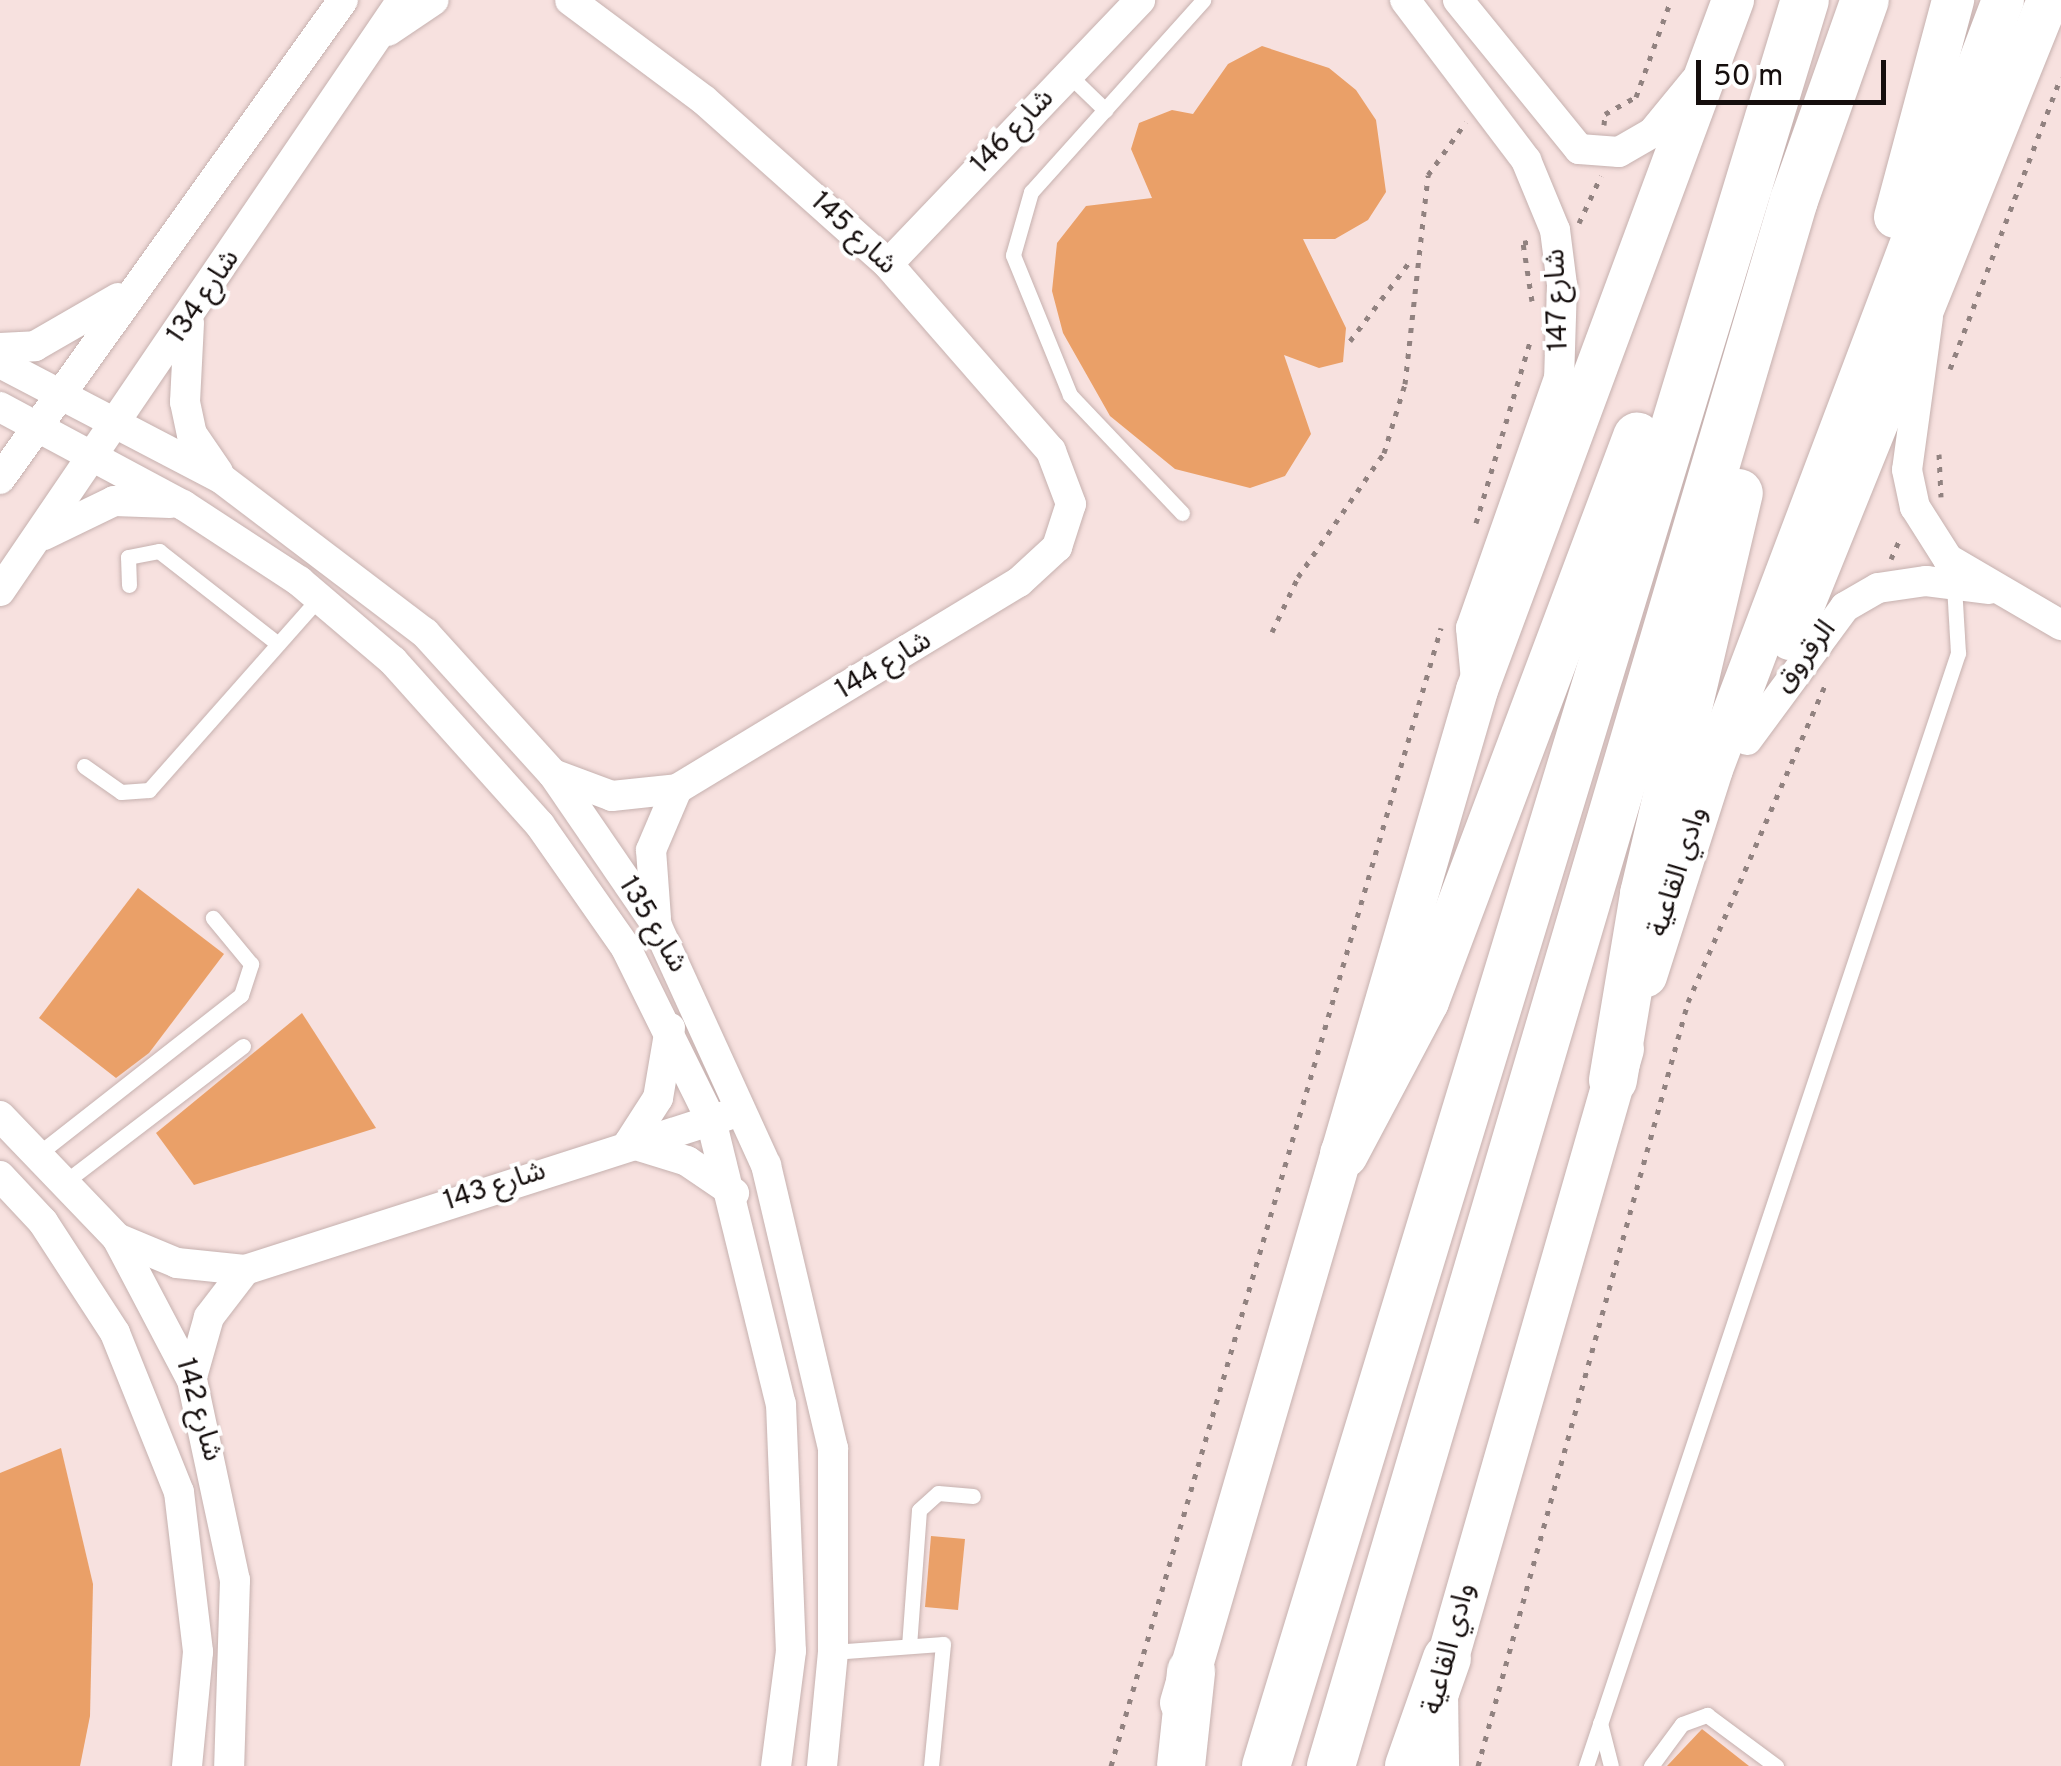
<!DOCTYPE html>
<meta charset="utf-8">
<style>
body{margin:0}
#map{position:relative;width:2061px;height:1766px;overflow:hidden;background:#f7e1df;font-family:Overpass,"Noto Sans Arabic",sans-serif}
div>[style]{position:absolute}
.building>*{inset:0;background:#eaa068}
.path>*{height:5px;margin-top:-2.5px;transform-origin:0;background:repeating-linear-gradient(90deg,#918280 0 5px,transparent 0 13px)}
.roads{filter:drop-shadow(0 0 2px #c6b1af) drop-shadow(0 0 2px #c6b1af)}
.lane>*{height:15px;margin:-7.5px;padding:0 7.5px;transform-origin:7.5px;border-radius:7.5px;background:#fff}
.street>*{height:30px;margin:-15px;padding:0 15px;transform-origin:15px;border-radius:15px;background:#fff}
.secondary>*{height:42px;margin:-21px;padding:0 21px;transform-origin:21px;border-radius:21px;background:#fff}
.primary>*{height:48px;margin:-24px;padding:0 24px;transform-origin:24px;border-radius:24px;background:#fff}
span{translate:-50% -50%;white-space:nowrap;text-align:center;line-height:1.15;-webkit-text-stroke:8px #fff;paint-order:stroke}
.street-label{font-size:28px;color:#150e0d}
.scale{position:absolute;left:1696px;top:60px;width:190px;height:45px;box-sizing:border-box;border:5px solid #150e0d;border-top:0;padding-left:12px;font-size:30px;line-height:35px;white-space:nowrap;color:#150e0d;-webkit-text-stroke:8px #fff;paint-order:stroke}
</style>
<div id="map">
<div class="building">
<div style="clip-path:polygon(1262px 46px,1329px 68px,1356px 90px,1376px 120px,1386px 192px,1368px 220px,1335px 239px,1303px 239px,1346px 328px,1343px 362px,1319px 368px,1284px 355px,1311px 434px,1285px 476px,1250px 488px,1175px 469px,1110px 416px,1063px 333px,1052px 291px,1057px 243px,1086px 206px,1152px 198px,1131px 149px,1139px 123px,1172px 110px,1193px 114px,1228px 64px)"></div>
<div style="clip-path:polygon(138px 888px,224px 954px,149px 1053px,116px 1078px,39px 1018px)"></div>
<div style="clip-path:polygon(302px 1013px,376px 1128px,194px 1185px,156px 1133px)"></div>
<div style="clip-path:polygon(61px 1448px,93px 1584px,90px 1716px,80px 1766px,0 1766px,0 1473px)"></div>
<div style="clip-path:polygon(931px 1536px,965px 1539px,958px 1610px,925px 1607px)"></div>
<div style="clip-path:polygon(1702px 1729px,1749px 1766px,1667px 1766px)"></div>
</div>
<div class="path">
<div style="left:1604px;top:125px;width:11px;rotate:-85deg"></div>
<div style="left:1605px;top:114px;width:35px;rotate:-29deg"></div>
<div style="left:1636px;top:97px;width:103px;rotate:-70.2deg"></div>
<div style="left:1579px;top:223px;width:52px;rotate:-64.9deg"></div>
<div style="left:1532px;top:301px;width:59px;rotate:-98.8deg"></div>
<div style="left:1523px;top:243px;width:9px;rotate:-13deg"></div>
<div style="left:1350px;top:341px;width:101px;rotate:-53deg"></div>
<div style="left:1950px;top:369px;width:312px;rotate:-69.2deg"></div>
<div style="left:1939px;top:454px;width:43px;rotate:87.3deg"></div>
<div style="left:1476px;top:523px;width:189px;rotate:-73.4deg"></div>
<div style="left:1891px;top:559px;width:24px;rotate:-66deg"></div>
<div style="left:1272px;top:632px;width:61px;rotate:-64.7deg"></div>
<div style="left:1298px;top:577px;width:151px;rotate:-55.3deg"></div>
<div style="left:1384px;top:453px;width:72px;rotate:-73.1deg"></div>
<div style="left:1405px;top:384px;width:210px;rotate:-83.7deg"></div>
<div style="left:1428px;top:175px;width:65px;rotate:-54.4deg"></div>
<div style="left:1111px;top:1766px;width:1185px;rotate:-73.83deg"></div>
<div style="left:1478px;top:1766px;width:792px;rotate:-74.63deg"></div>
<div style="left:1688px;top:1002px;width:345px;rotate:-66.6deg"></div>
</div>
<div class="roads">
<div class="lane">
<div style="left:1068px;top:74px;width:52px;rotate:44.2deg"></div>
<div style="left:1182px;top:513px;width:163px;rotate:-133.5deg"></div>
<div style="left:1070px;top:395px;width:151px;rotate:-112.2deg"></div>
<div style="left:1013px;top:255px;width:66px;rotate:-74.1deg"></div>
<div style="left:1031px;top:192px;width:258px;rotate:-48.1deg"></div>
<div style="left:129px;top:585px;width:28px;rotate:-92deg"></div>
<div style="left:128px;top:557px;width:32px;rotate:-11deg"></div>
<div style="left:159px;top:551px;width:146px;rotate:38deg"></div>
<div style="left:84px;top:766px;width:45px;rotate:35.1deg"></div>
<div style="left:121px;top:792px;width:28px;rotate:-4deg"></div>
<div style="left:149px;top:790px;width:256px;rotate:-48.5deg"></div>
<div style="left:42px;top:1151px;width:253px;rotate:-38.1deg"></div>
<div style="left:241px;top:995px;width:33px;rotate:-72deg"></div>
<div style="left:251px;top:964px;width:60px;rotate:-129.6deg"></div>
<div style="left:69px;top:1179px;width:219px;rotate:-37.4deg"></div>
<div style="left:909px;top:1646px;width:136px;rotate:-85.8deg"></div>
<div style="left:919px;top:1510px;width:25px;rotate:-42deg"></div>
<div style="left:938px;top:1493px;width:35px;rotate:5deg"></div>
<div style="left:833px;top:1652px;width:110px;rotate:-4.2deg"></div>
<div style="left:943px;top:1644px;width:123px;rotate:95.6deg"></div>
<div style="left:1600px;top:1723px;width:44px;rotate:75.7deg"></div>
<div style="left:1586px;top:1766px;width:1174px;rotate:-71.52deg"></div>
<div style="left:1958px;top:653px;width:67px;rotate:-93.4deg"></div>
<div style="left:1651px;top:1766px;width:52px;rotate:-53.6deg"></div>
<div style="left:1682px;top:1724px;width:27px;rotate:-20deg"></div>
<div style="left:1707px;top:1715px;width:86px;rotate:36.5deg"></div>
</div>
<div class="street">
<div style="left:1405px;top:0;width:201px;rotate:52.9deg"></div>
<div style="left:1526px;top:160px;width:76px;rotate:67.5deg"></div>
<div style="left:1555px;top:230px;width:55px;rotate:82.7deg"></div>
<div style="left:1562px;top:285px;width:93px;rotate:91.8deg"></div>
<div style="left:1559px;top:378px;width:265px;rotate:109.4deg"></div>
<div style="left:1471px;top:628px;width:52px;rotate:84.5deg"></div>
<div style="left:1458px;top:0;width:192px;rotate:50.9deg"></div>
<div style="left:1579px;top:149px;width:40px;rotate:4.3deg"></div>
<div style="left:1619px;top:152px;width:39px;rotate:-30deg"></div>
<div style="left:1653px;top:132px;width:65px;rotate:-50.6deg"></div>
<div style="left:388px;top:31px;width:55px;rotate:-34deg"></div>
<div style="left:888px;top:264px;width:365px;rotate:-46.3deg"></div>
<div style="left:1928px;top:317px;width:154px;rotate:97.8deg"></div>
<div style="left:1907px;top:470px;width:38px;rotate:78deg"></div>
<div style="left:1915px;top:507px;width:62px;rotate:57.6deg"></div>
<div style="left:1948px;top:559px;width:131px;rotate:30.3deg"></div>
<div style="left:189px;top:323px;width:79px;rotate:92.9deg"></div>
<div style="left:185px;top:402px;width:33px;rotate:78deg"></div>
<div style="left:192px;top:434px;width:46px;rotate:55.6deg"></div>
<div style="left:0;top:348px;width:35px;rotate:-3deg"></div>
<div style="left:35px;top:346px;width:96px;rotate:-30deg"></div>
<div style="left:0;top:363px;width:250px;rotate:27.6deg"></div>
<div style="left:222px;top:479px;width:255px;rotate:37.2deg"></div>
<div style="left:425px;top:633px;width:190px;rotate:47.8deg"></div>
<div style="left:553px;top:774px;width:184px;rotate:55.6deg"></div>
<div style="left:657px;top:926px;width:263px;rotate:65.5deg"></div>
<div style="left:766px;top:1165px;width:291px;rotate:76.7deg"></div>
<div style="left:833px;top:1448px;width:204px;rotate:90deg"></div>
<div style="left:833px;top:1652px;width:115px;rotate:95.5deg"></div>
<div style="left:0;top:407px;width:208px;rotate:28.2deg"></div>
<div style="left:183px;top:505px;width:139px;rotate:33.2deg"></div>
<div style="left:299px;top:581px;width:123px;rotate:40.4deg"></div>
<div style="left:393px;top:661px;width:220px;rotate:48.1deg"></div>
<div style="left:540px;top:825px;width:150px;rotate:55deg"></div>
<div style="left:626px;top:948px;width:192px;rotate:63.7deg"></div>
<div style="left:711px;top:1120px;width:292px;rotate:76.2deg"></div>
<div style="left:781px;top:1404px;width:247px;rotate:87.7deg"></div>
<div style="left:791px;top:1651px;width:116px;rotate:97.4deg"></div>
<div style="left:0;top:479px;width:589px;rotate:-54.39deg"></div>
<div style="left:44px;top:535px;width:78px;rotate:-25.9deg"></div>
<div style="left:114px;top:501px;width:56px;rotate:2deg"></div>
<div style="left:0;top:591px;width:715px;rotate:-55.78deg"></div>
<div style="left:1747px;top:740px;width:165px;rotate:-53.6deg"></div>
<div style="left:1845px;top:607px;width:38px;rotate:-30deg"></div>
<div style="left:1878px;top:588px;width:49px;rotate:-8.3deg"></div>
<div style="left:1926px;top:581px;width:64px;rotate:7.2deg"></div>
<div style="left:553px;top:774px;width:63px;rotate:20.4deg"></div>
<div style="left:612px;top:796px;width:65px;rotate:-6.1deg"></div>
<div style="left:677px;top:789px;width:400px;rotate:-31.2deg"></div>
<div style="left:1019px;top:582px;width:52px;rotate:-42.6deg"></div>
<div style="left:1057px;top:547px;width:45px;rotate:-72deg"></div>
<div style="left:1071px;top:504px;width:57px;rotate:-110.7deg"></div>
<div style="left:1051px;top:451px;width:248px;rotate:-131.1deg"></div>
<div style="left:888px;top:264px;width:246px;rotate:-138.3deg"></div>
<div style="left:704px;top:100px;width:167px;rotate:-143.3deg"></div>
<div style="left:656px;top:918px;width:68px;rotate:-94.2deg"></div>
<div style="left:651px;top:850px;width:66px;rotate:-66.9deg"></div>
<div style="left:670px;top:1028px;width:71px;rotate:99.7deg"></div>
<div style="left:658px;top:1098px;width:54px;rotate:122.8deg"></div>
<div style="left:629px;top:1143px;width:61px;rotate:17.2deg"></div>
<div style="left:687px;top:1161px;width:57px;rotate:34.2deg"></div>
<div style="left:0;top:1116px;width:169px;rotate:46.2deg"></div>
<div style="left:117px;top:1238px;width:161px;rotate:62.2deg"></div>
<div style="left:192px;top:1380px;width:205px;rotate:77.9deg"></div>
<div style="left:235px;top:1580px;width:186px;rotate:91.8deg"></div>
<div style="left:0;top:1176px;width:63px;rotate:46.9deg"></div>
<div style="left:43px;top:1222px;width:132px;rotate:57deg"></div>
<div style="left:115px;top:1333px;width:171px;rotate:68.1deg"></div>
<div style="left:179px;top:1492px;width:161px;rotate:83.2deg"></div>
<div style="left:198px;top:1652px;width:115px;rotate:95.5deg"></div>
<div style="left:117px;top:1238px;width:65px;rotate:22.6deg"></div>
<div style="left:177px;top:1263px;width:68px;rotate:5.9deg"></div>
<div style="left:245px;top:1270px;width:507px;rotate:-17.79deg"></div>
<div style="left:192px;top:1377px;width:62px;rotate:-74.2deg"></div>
<div style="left:209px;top:1317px;width:59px;rotate:-52.5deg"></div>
<div style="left:1443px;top:1690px;width:76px;rotate:89.2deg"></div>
</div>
<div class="secondary">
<div style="left:1895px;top:217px;width:225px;rotate:-75deg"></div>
<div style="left:1790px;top:639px;width:689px;rotate:-68.01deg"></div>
<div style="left:1646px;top:976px;width:217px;rotate:-72.3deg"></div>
<div style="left:1712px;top:769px;width:822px;rotate:-69.27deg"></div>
<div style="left:1438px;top:1692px;width:669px;rotate:-73.95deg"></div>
<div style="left:1181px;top:1703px;width:1055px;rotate:-73.71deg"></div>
<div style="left:1477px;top:690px;width:736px;rotate:-69.64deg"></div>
</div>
<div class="primary">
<div style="left:1613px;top:1080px;width:189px;rotate:-80.5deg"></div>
<div style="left:1644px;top:894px;width:412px;rotate:-76.7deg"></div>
<div style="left:1344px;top:1154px;width:173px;rotate:-62.1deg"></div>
<div style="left:1425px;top:1001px;width:603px;rotate:-69.4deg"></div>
<div style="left:1181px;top:1766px;width:95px;rotate:-83.9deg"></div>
<div style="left:1266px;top:1766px;width:1846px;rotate:-73.03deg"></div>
<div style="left:1331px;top:1766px;width:1633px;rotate:-73.53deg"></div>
<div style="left:1794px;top:200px;width:212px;rotate:-70.5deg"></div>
<div style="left:1409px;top:1766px;width:114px;rotate:-70.6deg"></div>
</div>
</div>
<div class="street-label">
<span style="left:1013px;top:132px;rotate:-46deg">شارع 146</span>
<span style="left:853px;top:234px;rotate:43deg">شارع 145</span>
<span style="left:204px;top:297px;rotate:-56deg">شارع 134</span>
<span style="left:1558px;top:300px;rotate:-92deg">شارع 147</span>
<span style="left:1806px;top:657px;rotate:-53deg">الرقروق</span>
<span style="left:884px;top:666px;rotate:-31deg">شارع 144</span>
<span style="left:1679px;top:872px;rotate:-72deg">وادي القاعية</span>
<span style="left:652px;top:925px;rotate:59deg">شارع 135</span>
<span style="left:495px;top:1187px;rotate:-18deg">شارع 143</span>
<span style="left:198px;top:1410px;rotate:74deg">شارع 142</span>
<span style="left:1450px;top:1649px;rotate:-75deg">وادي القاعية</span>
</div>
<div class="scale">50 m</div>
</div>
